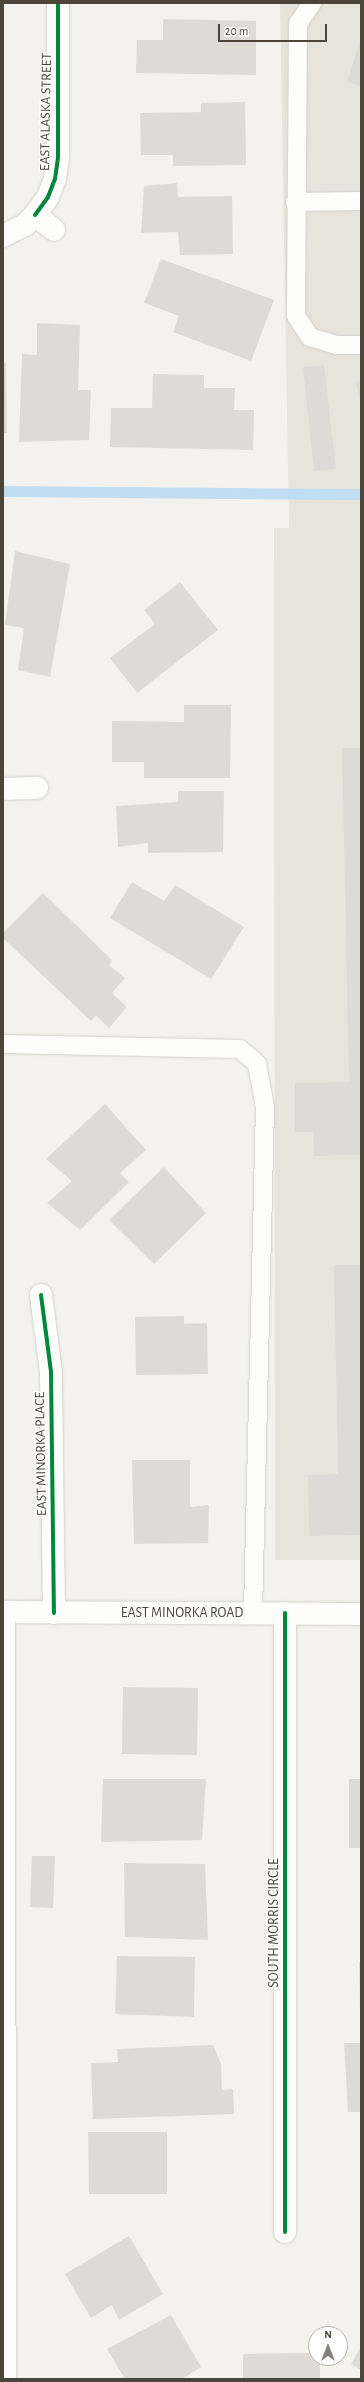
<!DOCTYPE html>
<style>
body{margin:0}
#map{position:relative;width:364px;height:2382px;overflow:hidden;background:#f4f2ee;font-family:"Alegreya Sans",sans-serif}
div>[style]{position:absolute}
.residential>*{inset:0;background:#e7e4dc}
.stream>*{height:11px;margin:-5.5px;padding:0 5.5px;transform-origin:5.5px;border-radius:5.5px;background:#c0ddf1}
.building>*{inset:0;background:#dedbd6}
.roads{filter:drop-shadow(0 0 1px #d2d0cb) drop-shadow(0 0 1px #d2d0cb)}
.service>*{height:18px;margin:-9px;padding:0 9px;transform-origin:9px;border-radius:9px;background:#fdfdfc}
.minor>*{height:22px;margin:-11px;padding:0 11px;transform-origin:11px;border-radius:11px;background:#fdfdfc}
.cycleway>*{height:4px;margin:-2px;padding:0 2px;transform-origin:2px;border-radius:2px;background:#00873e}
span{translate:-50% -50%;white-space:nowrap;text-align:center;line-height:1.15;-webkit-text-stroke:3px #fff;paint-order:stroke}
.street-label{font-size:14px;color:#4b4439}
.frame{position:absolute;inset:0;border:4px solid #4b4439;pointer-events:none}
.north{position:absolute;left:308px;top:2326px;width:40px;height:40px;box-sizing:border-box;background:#fff;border:1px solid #b7b4b0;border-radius:50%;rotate:0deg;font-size:11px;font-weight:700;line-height:16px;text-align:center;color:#4b4439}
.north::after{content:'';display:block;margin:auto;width:14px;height:18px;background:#868178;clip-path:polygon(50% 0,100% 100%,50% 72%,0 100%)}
.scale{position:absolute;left:218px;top:24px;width:109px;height:18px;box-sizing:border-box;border:2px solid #4b4439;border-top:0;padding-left:5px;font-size:12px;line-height:14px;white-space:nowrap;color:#4b4439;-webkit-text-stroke:3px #fff;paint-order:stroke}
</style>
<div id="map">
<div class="residential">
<div style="clip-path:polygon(280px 3px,361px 3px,361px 1560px,275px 1560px,274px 528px,289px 528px)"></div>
</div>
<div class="stream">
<div style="left:3px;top:491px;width:358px;rotate:0.5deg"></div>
</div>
<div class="building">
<div style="clip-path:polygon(163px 19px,256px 21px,256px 75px,136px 73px,137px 40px,163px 40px)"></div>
<div style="clip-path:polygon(361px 38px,361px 86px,347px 82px)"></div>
<div style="clip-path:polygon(245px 102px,246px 165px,173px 166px,173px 155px,141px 155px,140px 113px,201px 112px,201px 103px)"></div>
<div style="clip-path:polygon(177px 183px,178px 197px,232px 196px,233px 254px,180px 255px,178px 232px,141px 233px,144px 186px)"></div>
<div style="clip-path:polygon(161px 259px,274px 300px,251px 361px,173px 332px,179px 316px,144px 303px)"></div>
<div style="clip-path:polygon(37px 323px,80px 325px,78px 390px,91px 390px,89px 440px,19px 442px,22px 354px,37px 355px)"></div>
<div style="clip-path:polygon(6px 363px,7px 433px,3px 433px,3px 364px)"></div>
<div style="clip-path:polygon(324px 365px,336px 469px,314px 471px,303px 367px)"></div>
<div style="clip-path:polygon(153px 374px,204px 375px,204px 388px,235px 388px,234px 410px,254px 410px,253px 450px,110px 447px,111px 408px,152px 408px)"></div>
<div style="clip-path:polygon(361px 381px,361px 403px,360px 403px,356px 382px)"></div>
<div style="clip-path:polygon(15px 551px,70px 564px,50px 677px,18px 670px,24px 628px,5px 625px)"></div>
<div style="clip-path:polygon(180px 582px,218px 630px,137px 693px,110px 658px,155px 624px,144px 610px)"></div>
<div style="clip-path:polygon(184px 705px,231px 705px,230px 778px,144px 778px,144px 762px,112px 762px,112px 721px,184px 722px)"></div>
<div style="clip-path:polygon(342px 748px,361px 748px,361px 1155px,314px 1156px,313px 1132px,295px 1132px,295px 1083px,349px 1082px)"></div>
<div style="clip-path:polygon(178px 791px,224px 791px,223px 852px,148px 853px,148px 843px,118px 847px,116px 806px,178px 802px)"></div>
<div style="clip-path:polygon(132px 882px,164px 901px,175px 885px,244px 927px,211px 979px,110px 918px)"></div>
<div style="clip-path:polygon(43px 893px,112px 960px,109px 965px,125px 978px,112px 993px,127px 1007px,109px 1028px,96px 1015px,91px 1021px,3px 938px,3px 933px)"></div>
<div style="clip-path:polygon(105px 1104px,146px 1150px,120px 1173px,129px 1182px,80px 1230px,47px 1203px,72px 1181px,46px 1159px)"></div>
<div style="clip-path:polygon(164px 1167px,206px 1213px,154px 1264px,109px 1220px)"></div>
<div style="clip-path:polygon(334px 1265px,361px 1265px,361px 1535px,309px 1536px,308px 1475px,338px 1474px)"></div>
<div style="clip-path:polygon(184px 1316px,184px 1324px,207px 1323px,208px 1374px,136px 1375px,135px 1317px)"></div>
<div style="clip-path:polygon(132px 1460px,190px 1460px,190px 1507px,209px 1505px,208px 1543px,134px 1544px)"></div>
<div style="clip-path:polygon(123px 1687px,198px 1688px,197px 1755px,122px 1754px)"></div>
<div style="clip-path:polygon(103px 1779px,206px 1779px,202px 1840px,101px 1842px)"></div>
<div style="clip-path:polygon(349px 1779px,361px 1779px,361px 1848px,349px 1848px)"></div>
<div style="clip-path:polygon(32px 1856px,55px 1856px,53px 1908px,30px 1907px)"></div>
<div style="clip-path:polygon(124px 1863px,205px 1864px,208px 1940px,125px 1937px)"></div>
<div style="clip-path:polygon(117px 1956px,195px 1957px,194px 2017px,115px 2014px)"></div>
<div style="clip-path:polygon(359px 1962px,361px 1962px,361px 2010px,360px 2010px)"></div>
<div style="clip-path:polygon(344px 2043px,361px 2043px,361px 2112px,348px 2112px)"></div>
<div style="clip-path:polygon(213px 2045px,221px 2064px,222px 2090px,233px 2089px,234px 2114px,93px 2119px,91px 2063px,118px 2062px,117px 2049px)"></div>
<div style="clip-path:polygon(88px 2132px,167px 2132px,167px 2194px,89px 2194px)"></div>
<div style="clip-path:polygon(129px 2236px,163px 2294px,119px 2320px,112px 2305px,91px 2318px,65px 2274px)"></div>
<div style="clip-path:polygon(171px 2315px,201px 2367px,182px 2379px,125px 2379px,107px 2349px)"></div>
<div style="clip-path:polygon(361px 2347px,361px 2370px,351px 2364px)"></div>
<div style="clip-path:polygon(316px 2353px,316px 2358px,320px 2358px,320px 2379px,243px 2379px,243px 2354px)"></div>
</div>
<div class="roads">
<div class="service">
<div style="left:312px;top:3px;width:25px;rotate:124deg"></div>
<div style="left:298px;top:24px;width:292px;rotate:90.4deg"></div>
<div style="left:296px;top:316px;width:25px;rotate:56deg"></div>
<div style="left:310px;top:337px;width:28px;rotate:17deg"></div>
<div style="left:337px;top:345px;width:24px"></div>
<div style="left:295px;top:202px;width:66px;rotate:-0.9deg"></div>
<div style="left:3px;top:1044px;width:237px;rotate:1.2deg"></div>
<div style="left:240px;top:1049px;width:23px;rotate:41deg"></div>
<div style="left:257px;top:1064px;width:44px;rotate:79.5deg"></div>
<div style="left:265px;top:1107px;width:505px;rotate:91.36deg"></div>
<div style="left:6px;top:1612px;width:767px;rotate:89.93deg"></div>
</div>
<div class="minor">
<div style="left:35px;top:215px;width:22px;rotate:-54deg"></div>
<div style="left:48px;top:197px;width:19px;rotate:-69deg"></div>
<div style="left:55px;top:179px;width:22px;rotate:-82deg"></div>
<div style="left:58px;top:157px;width:154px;rotate:-90deg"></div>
<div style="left:3px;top:236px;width:25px;rotate:-27deg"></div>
<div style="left:25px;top:225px;width:14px;rotate:-45deg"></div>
<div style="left:35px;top:215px;width:24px;rotate:38deg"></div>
<div style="left:3px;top:789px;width:34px;rotate:-2deg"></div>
<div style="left:41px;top:1295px;width:78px;rotate:82.6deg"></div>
<div style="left:51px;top:1372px;width:241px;rotate:89.3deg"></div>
<div style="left:3px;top:1612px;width:358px;rotate:0.3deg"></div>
<div style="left:285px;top:1613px;width:619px;rotate:90deg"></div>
</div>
</div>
<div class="cycleway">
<div style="left:35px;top:215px;width:22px;rotate:-54deg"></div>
<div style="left:48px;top:197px;width:19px;rotate:-69deg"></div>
<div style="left:55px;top:179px;width:22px;rotate:-82deg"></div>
<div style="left:58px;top:157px;width:154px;rotate:-90deg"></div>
<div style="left:41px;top:1295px;width:78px;rotate:82.6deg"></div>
<div style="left:51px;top:1372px;width:241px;rotate:89.3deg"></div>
<div style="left:285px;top:1613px;width:619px;rotate:90deg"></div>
</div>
<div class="street-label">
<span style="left:46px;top:112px;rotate:-89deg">EAST ALASKA STREET</span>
<span style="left:41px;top:1454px;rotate:-91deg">EAST MINORKA PLACE</span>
<span style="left:182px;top:1613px">EAST MINORKA ROAD</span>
<span style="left:274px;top:1923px;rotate:-90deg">SOUTH MORRIS CIRCLE</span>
</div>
<div class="frame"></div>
<div class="north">N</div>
<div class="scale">20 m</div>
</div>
